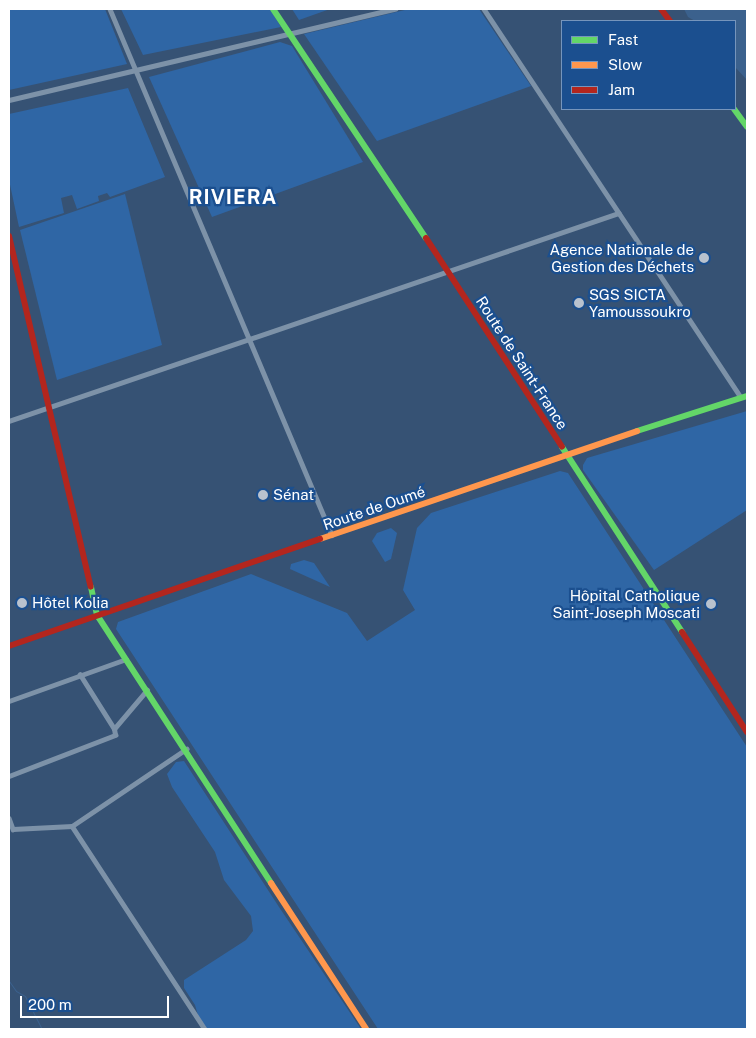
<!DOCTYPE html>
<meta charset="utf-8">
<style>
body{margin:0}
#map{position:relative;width:756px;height:1038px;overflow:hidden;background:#365274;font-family:"Public Sans",sans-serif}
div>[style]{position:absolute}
.green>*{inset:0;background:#2f66a5}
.water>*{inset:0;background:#3b618d}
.stream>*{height:1px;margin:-0.5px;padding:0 0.5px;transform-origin:0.5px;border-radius:0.5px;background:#3b618d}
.street>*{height:4.5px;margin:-2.25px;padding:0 2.25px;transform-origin:2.25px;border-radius:2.25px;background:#7d92a8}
.fast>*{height:6px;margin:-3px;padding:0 3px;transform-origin:3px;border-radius:3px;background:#63d668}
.slow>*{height:6px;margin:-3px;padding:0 3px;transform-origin:3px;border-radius:3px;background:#ff974d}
.jam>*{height:6px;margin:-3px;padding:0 3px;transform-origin:3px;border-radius:3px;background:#b3261e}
.dots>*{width:14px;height:14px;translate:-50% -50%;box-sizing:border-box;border:2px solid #1b4f8f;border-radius:50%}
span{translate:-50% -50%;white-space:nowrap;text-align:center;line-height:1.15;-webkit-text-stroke:4.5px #1b4f8f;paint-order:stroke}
.poi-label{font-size:15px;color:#fff}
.right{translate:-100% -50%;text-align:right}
.left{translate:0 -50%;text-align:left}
.street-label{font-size:15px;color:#fff}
.district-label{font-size:20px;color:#fff;font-weight:700;letter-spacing:1px}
.frame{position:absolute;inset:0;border:10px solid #fff;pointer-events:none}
.legend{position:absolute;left:561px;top:20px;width:175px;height:90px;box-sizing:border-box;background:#1b4f8f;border:1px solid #7695bc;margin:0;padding:6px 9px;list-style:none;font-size:15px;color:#fff}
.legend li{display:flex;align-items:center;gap:10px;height:25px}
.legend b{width:25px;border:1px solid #7695bc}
.scale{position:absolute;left:20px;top:996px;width:149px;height:22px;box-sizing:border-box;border:2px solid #fff;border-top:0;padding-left:6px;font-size:15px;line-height:18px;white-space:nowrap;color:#fff;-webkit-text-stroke:4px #1b4f8f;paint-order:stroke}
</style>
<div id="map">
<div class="green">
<div style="clip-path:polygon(9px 9px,105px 9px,127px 64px,9px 90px)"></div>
<div style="clip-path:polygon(121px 9px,270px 9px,281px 27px,143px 55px)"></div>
<div style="clip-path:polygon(292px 9px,330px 9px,299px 20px)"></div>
<div style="clip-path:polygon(409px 9px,479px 9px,531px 86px,377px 141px,304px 34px)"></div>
<div style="clip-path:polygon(280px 42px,292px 46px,363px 162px,212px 217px,149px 77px)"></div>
<div style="clip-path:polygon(128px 88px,165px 177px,110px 197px,107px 193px,98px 196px,99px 201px,77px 209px,72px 195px,61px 198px,64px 213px,19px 227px,9px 180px,9px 114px)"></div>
<div style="clip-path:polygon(125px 194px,162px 345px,57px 380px,20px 230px)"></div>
<div style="clip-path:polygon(747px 411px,747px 510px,654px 570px,583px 470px,583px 465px,587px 458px)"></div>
<div style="clip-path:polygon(560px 471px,568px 473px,747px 747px,747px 1029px,378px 1029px,116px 629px,118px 622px,251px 574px,347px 613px,367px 641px,415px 610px,403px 590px,417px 528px,431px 513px)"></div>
<div style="clip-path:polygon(391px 528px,397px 533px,391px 559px,385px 562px,372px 541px,377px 533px)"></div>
<div style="clip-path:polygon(304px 560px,314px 563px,330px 587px,290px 569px,291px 564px)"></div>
<div style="clip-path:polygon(184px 761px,279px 907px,361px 1029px,202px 1029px,195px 1005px,184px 988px,184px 980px,246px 940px,253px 931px,251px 916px,224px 880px,215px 852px,172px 787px,167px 774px,176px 762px)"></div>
</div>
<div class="water">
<div style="clip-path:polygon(684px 9px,747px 9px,747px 80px,735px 67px,735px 21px,695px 21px,688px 17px)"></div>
</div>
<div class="stream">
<div style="left:9px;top:981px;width:12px;rotate:55deg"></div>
<div style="left:16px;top:991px;width:10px;rotate:29deg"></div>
<div style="left:25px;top:996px;width:37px;rotate:63deg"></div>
</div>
<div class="street">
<div style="left:110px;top:9px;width:571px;rotate:67.12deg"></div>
<div style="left:484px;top:9px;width:465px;rotate:56.5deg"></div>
<div style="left:9px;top:100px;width:397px;rotate:-13.3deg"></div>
<div style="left:9px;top:421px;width:644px;rotate:-18.83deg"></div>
<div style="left:9px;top:701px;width:124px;rotate:-19.7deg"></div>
<div style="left:114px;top:729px;width:51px;rotate:-49.8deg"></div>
<div style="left:9px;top:776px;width:114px;rotate:-21.1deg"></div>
<div style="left:115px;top:735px;width:6px;rotate:-99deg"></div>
<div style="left:114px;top:729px;width:64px;rotate:-122.2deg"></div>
<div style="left:9px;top:818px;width:12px;rotate:70deg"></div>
<div style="left:13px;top:829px;width:59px;rotate:-2.9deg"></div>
<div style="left:72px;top:826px;width:138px;rotate:-34deg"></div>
<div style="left:72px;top:826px;width:243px;rotate:56.8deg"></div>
</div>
<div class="fast">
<div style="left:273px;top:9px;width:275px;rotate:56.3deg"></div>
<div style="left:734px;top:109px;width:22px;rotate:54deg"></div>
<div style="left:637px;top:431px;width:115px;rotate:-17.7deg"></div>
<div style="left:562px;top:447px;width:221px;rotate:57deg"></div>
<div style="left:91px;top:587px;width:29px;rotate:78deg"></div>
<div style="left:97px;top:615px;width:320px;rotate:57deg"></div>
</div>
<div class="slow">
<div style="left:320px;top:539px;width:335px;rotate:-18.8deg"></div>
<div style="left:271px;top:883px;width:174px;rotate:56.9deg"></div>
</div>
<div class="jam">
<div style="left:661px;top:9px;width:15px;rotate:53deg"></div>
<div style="left:9px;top:236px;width:360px;rotate:76.9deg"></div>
<div style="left:426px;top:238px;width:249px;rotate:56.9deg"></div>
<div style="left:682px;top:632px;width:119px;rotate:57deg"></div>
<div style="left:9px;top:646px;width:329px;rotate:-19deg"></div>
</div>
<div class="dots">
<div style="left:704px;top:258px;background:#b9c2ce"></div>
<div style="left:579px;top:303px;background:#b9c2ce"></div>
<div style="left:263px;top:495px;background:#b9c2ce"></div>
<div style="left:22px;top:603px;background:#b9c2ce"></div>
<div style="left:711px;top:604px;background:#b9c2ce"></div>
</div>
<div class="poi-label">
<span class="right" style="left:694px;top:258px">Agence Nationale de<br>Gestion des Déchets</span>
<span class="left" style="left:589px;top:303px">SGS SICTA<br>Yamoussoukro</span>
<span class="left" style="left:273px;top:495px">Sénat</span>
<span class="right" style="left:700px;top:604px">Hôpital Catholique<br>Saint-Joseph Moscati</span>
<span class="left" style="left:32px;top:603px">Hôtel Kolia</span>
</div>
<div class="street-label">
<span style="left:522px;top:363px;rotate:57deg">Route de Saint-France</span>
<span style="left:374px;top:508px;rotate:-19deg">Route de Oumé</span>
</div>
<div class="district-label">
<span style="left:233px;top:197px">RIVIERA</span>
</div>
<div class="frame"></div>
<ul class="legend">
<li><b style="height:6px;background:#63d668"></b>Fast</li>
<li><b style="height:6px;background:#ff974d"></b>Slow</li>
<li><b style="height:6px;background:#b3261e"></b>Jam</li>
</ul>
<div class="scale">200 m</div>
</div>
